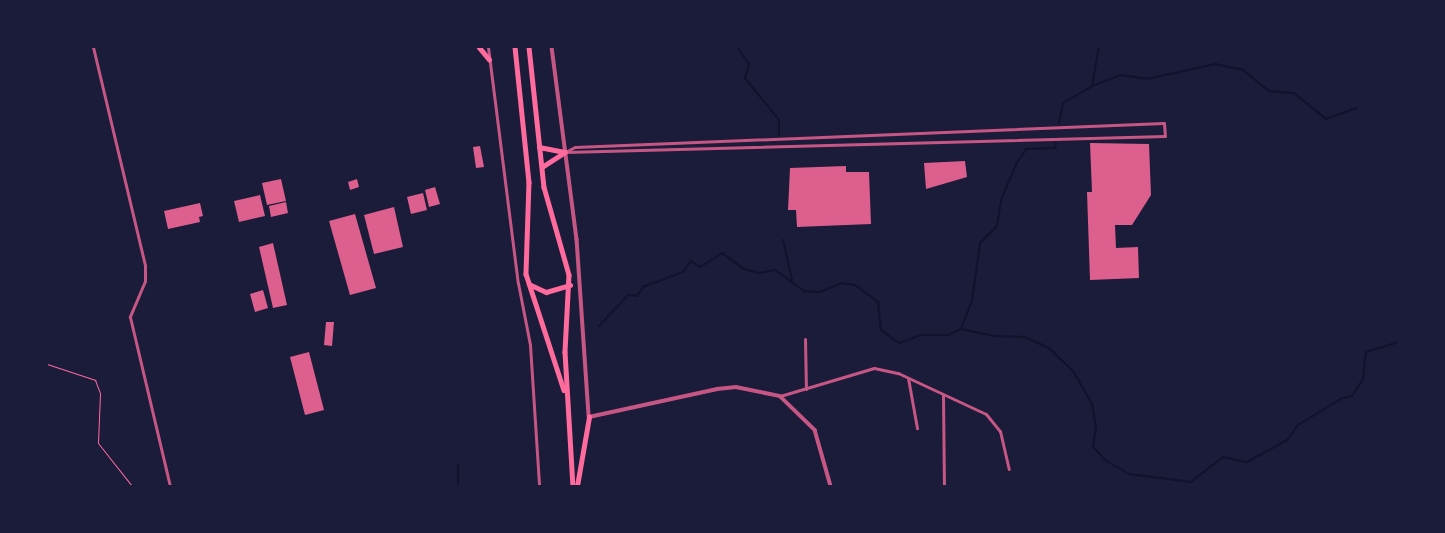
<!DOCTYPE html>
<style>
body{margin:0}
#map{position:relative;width:1445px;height:533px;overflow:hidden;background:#1b1b3a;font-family:Signika,sans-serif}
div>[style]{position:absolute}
.stream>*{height:2px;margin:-1px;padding:0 1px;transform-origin:1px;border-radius:1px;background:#12122b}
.building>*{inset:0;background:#dd5f8e}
.path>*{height:1px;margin:-0.5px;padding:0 0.5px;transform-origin:0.5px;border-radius:0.5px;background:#ff6b9d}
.minor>*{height:3px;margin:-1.5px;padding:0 1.5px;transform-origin:1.5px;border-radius:1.5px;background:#c65784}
.tertiary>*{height:3.5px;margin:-1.75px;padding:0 1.75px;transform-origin:1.75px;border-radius:1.75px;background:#c65784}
.primary>*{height:4.5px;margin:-2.25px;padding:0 2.25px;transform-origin:2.25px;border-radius:2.25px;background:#ff6b9d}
.trunk>*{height:4.5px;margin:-2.25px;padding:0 2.25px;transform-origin:2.25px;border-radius:2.25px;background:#ff6b9d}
span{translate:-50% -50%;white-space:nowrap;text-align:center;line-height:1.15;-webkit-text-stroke:3px #1b1b3a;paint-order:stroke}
.frame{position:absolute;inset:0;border:48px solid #1b1b3a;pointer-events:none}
</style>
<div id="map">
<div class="stream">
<div style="left:737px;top:47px;width:21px;rotate:55deg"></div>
<div style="left:749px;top:64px;width:15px;rotate:106deg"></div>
<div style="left:745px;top:78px;width:54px;rotate:51deg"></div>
<div style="left:779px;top:120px;width:15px;rotate:90deg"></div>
<div style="left:1092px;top:86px;width:30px;rotate:-21deg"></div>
<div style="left:1120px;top:75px;width:27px;rotate:8deg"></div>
<div style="left:1147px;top:79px;width:70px;rotate:-12.4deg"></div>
<div style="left:1215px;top:64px;width:29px;rotate:12deg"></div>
<div style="left:1243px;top:70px;width:33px;rotate:39deg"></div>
<div style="left:1269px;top:91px;width:25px;rotate:5deg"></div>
<div style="left:1294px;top:93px;width:41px;rotate:39.1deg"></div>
<div style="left:1326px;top:119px;width:33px;rotate:-20deg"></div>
<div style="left:1059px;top:124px;width:21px;rotate:-79deg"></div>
<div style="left:1063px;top:103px;width:34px;rotate:-30deg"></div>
<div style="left:1092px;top:86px;width:40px;rotate:-80deg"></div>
<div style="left:783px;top:240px;width:41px;rotate:77.3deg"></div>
<div style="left:599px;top:326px;width:42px;rotate:-46.9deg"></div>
<div style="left:628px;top:295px;width:9px;rotate:6deg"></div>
<div style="left:637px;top:296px;width:11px;rotate:-56deg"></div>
<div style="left:643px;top:287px;width:43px;rotate:-20.6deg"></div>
<div style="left:683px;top:272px;width:14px;rotate:-54deg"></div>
<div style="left:691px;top:261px;width:11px;rotate:34deg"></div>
<div style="left:700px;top:267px;width:26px;rotate:-32deg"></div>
<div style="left:722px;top:253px;width:27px;rotate:36deg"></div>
<div style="left:744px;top:269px;width:16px;rotate:15deg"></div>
<div style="left:759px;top:273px;width:16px;rotate:-11deg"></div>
<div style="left:775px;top:270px;width:36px;rotate:36deg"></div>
<div style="left:804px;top:291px;width:16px;rotate:4deg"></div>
<div style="left:820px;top:292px;width:23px;rotate:-23deg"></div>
<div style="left:841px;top:283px;width:14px;rotate:8deg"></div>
<div style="left:855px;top:285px;width:29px;rotate:36deg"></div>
<div style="left:878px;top:302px;width:28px;rotate:84deg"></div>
<div style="left:881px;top:330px;width:22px;rotate:36deg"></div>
<div style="left:899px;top:343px;width:23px;rotate:-20deg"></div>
<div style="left:921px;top:335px;width:27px"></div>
<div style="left:948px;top:335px;width:14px;rotate:-25deg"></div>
<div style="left:961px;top:329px;width:35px;rotate:12deg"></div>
<div style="left:995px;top:336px;width:30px;rotate:2deg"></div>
<div style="left:1025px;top:337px;width:26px;rotate:25deg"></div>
<div style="left:1049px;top:348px;width:33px;rotate:44deg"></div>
<div style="left:1073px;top:371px;width:38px;rotate:60deg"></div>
<div style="left:1092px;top:404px;width:22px;rotate:80deg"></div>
<div style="left:1096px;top:426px;width:21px;rotate:98deg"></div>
<div style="left:1093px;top:447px;width:18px;rotate:47deg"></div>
<div style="left:1105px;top:460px;width:28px;rotate:30deg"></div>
<div style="left:1129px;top:474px;width:63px;rotate:7.4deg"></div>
<div style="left:1191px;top:482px;width:41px;rotate:-38deg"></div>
<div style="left:1223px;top:457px;width:25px;rotate:12deg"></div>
<div style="left:1247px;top:462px;width:46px;rotate:-28.8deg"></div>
<div style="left:1287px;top:440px;width:19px;rotate:-54deg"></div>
<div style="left:1298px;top:425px;width:52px;rotate:-31.5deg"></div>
<div style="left:1342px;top:398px;width:10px;rotate:-11deg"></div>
<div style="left:1352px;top:396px;width:20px;rotate:-57deg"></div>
<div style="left:1363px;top:379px;width:27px;rotate:-84deg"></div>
<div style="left:1366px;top:352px;width:34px;rotate:-17deg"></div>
<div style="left:961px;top:329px;width:30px;rotate:-69deg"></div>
<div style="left:972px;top:301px;width:59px;rotate:-82.1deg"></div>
<div style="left:980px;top:243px;width:24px;rotate:-45deg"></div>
<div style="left:997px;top:226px;width:26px;rotate:-81deg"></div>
<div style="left:1001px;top:200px;width:39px;rotate:-67deg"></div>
<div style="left:1016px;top:164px;width:18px;rotate:-56deg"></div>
<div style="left:1026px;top:149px;width:29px;rotate:-2deg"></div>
<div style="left:1055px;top:148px;width:5px;rotate:-79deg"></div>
<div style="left:458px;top:486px;width:21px;rotate:-90deg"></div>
</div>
<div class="building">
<div style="clip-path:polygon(1090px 143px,1149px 144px,1151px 195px,1132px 225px,1115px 225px,1116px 248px,1138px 247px,1139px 278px,1090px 280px,1087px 192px,1092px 192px)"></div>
<div style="clip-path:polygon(480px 146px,484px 167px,476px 168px,473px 147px)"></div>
<div style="clip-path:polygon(965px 161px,967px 177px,926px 189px,924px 163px)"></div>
<div style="clip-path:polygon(846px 166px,846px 172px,869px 172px,871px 224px,797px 227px,796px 210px,788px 210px,790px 168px)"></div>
<div style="clip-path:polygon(281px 179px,286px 201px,267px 205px,262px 183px)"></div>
<div style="clip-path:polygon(357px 179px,359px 187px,350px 190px,348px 182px)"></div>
<div style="clip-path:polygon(435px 187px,440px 204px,429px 207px,425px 190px)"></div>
<div style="clip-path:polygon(423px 193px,427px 210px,411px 214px,407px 197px)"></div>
<div style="clip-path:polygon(260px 195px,265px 216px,239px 222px,234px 201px)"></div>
<div style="clip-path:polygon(286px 202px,288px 213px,271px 217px,269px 206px)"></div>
<div style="clip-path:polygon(200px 203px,203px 216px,199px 217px,200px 222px,168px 229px,164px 211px)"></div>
<div style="clip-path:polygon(394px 207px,403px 247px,374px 254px,364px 215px)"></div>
<div style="clip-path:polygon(355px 214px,376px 288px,350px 295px,329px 221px)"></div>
<div style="clip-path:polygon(273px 243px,287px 305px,273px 308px,259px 247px)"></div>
<div style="clip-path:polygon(263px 290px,268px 308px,255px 312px,250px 294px)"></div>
<div style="clip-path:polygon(326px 322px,334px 322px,332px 346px,324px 345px)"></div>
<div style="clip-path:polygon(309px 352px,324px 410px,305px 415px,290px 357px)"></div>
</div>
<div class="path">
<div style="left:47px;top:364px;width:51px;rotate:18.4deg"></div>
<div style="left:95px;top:380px;width:14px;rotate:69deg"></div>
<div style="left:100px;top:393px;width:50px;rotate:92.3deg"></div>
<div style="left:98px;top:443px;width:55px;rotate:51.7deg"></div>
</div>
<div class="minor">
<div style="left:93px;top:47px;width:225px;rotate:76.6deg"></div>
<div style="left:145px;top:266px;width:15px;rotate:90deg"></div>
<div style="left:145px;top:281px;width:39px;rotate:113deg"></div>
<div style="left:130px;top:317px;width:174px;rotate:76.7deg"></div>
<div style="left:488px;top:47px;width:238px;rotate:82.8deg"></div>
<div style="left:518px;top:283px;width:63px;rotate:79deg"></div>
<div style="left:530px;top:345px;width:141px;rotate:86.3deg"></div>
<div style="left:1164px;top:123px;width:13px;rotate:86deg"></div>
<div style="left:1165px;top:136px;width:600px;rotate:178.47deg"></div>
<div style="left:565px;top:152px;width:11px;rotate:-27deg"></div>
<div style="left:575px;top:147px;width:589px;rotate:-2.33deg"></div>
<div style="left:805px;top:339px;width:50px;rotate:88.9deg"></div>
<div style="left:908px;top:378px;width:51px;rotate:79.8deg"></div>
<div style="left:943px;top:395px;width:91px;rotate:89.4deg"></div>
<div style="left:780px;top:396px;width:98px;rotate:-16.6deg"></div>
<div style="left:874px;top:368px;width:25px;rotate:12deg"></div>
<div style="left:898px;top:373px;width:97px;rotate:25deg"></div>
<div style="left:986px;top:414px;width:22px;rotate:51deg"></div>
<div style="left:1000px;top:431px;width:39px;rotate:77deg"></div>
</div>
<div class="tertiary">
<div style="left:552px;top:47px;width:194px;rotate:82.6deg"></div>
<div style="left:577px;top:239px;width:178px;rotate:86.1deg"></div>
<div style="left:589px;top:417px;width:131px;rotate:-12.3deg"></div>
<div style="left:717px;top:389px;width:19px;rotate:-6deg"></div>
<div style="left:736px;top:387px;width:45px;rotate:11.6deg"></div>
<div style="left:780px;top:396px;width:49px;rotate:44.2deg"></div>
<div style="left:815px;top:430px;width:58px;rotate:74.1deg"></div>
</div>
<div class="primary">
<div style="left:479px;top:47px;width:16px;rotate:50deg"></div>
</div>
<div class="trunk">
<div style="left:515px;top:47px;width:136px;rotate:84.1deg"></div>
<div style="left:529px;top:182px;width:92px;rotate:91.9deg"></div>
<div style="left:526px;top:274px;width:122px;rotate:71.9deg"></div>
<div style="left:529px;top:47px;width:141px;rotate:83.9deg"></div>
<div style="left:544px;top:187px;width:91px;rotate:74.1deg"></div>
<div style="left:569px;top:275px;width:77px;rotate:93deg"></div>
<div style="left:565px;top:352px;width:134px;rotate:86.6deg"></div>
<div style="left:539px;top:147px;width:26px;rotate:11deg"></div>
<div style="left:542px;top:167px;width:27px;rotate:-33deg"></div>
<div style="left:529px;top:284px;width:19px;rotate:25deg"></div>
<div style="left:546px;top:292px;width:25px;rotate:-16deg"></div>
<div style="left:577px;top:486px;width:70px;rotate:-80.1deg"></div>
</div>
<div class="frame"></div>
</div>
